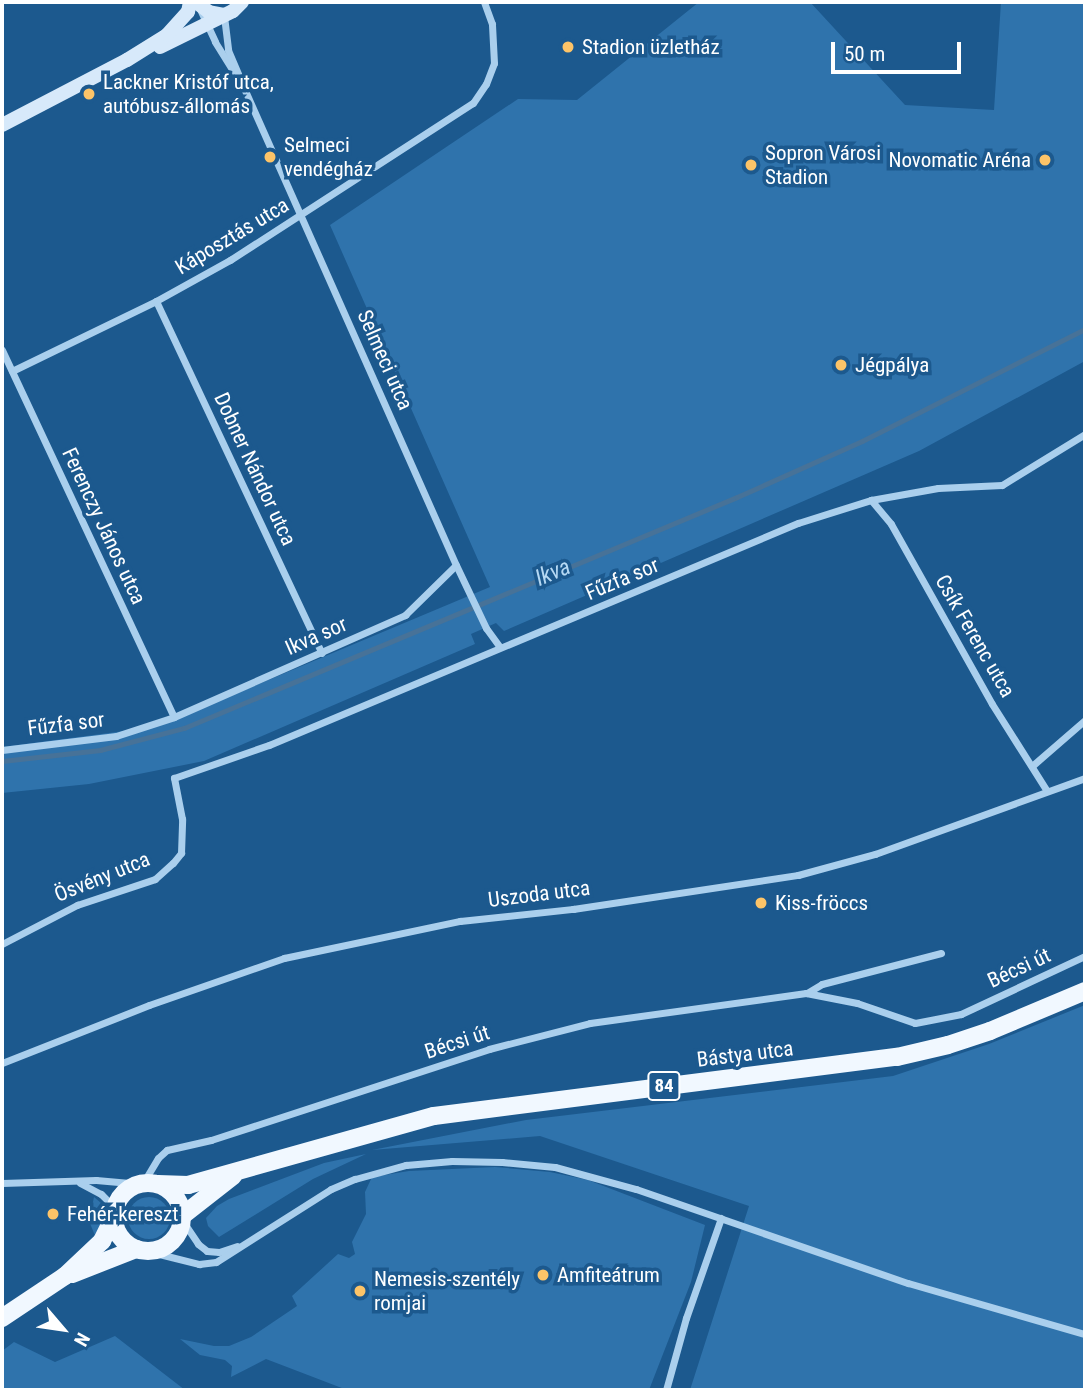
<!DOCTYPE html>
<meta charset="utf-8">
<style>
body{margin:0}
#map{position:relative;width:1087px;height:1392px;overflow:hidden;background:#1c598e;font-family:"Roboto Condensed",sans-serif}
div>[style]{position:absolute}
.green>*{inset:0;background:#2f73ac}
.round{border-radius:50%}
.stream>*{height:5px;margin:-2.5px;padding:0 2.5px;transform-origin:2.5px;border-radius:2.5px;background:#477298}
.street>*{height:7px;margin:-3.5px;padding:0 3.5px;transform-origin:3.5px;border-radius:3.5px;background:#aacfed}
.secondary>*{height:14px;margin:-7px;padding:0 7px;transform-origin:7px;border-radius:7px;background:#d7e9fa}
.primary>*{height:18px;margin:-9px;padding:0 9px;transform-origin:9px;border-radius:9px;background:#f1f8ff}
.primary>.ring{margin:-9px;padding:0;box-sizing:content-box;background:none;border:18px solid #f1f8ff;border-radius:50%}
.dots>*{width:19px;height:19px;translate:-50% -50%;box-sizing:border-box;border:4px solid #1c598e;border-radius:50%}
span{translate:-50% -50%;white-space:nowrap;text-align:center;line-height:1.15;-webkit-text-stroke:7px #1c598e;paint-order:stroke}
.shield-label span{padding:2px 5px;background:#1c598e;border:2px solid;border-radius:5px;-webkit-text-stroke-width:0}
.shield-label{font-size:19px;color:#fff;font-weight:700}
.poi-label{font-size:21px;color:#fff}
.left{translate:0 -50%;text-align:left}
.right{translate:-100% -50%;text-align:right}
.street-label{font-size:21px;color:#fff}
.water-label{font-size:23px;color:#b6d9f4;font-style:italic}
.frame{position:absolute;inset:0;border:4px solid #fff;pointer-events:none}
.north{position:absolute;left:28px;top:1294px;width:70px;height:70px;-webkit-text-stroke:5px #1c598e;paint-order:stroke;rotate:119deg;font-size:19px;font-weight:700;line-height:28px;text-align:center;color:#fff}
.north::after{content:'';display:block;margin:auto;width:24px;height:32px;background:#fff;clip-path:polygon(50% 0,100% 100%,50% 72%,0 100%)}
.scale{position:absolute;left:831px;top:42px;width:130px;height:32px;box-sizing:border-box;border:4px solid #fff;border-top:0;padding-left:9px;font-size:21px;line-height:24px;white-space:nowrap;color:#fff;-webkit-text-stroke:5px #1c598e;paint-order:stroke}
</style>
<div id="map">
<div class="green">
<div style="clip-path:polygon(699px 2px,810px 2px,905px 105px,994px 110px,1001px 2px,1085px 2px,1085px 361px,919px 451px,504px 631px,496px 623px,471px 634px,475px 644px,204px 761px,89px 784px,2px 793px,2px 747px,132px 730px,190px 713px,490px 587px,330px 225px,518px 99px,577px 100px)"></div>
<div style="clip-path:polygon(1085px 1005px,1085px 1390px,690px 1390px,749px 1206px,540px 1136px,372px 1150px,526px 1120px,893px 1076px,989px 1044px)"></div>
<div style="clip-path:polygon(366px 1154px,313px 1179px,219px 1237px,208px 1226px,206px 1218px,217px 1206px,229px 1199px,324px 1163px)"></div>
<div style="clip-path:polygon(495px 1167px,550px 1172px,588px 1180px,705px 1225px,691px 1282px,649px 1390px,347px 1390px,266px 1359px,231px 1377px,232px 1366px,225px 1360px,200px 1355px,180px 1339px,214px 1346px,229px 1346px,251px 1337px,297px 1306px,292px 1296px,338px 1254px,349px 1258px,355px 1254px,352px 1242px,366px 1214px,365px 1192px,372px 1177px,409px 1171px)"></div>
<div style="clip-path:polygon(94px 1197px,101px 1203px,104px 1216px,96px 1238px,89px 1221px)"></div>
<div class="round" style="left:128px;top:1197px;width:42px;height:42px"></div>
<div style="clip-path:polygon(115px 1336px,185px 1390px,2px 1390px,2px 1351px,14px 1342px,55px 1362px)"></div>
</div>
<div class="stream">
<div style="left:2px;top:761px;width:99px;rotate:-6.4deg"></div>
<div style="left:100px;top:750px;width:87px;rotate:-14.7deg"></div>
<div style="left:184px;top:728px;width:599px;rotate:-22.67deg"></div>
<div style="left:737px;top:497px;width:137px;rotate:-24.1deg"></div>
<div style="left:862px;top:441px;width:250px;rotate:-26.7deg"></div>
</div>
<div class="street">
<div style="left:199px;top:7px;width:38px;rotate:65deg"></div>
<div style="left:215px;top:42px;width:34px;rotate:58deg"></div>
<div style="left:224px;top:16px;width:34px;rotate:83deg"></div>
<div style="left:228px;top:50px;width:39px;rotate:67deg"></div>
<div style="left:243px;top:86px;width:524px;rotate:66.03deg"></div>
<div style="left:456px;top:565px;width:70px;rotate:64.5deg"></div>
<div style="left:486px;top:628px;width:22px;rotate:54deg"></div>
<div style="left:156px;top:301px;width:389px;rotate:64.8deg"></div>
<div style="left:2px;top:350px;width:405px;rotate:64.9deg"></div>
<div style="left:12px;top:371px;width:160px;rotate:-25.9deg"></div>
<div style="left:156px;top:301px;width:85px;rotate:-29deg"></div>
<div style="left:230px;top:260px;width:289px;rotate:-32.9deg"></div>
<div style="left:473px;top:103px;width:23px;rotate:-56deg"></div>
<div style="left:486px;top:84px;width:22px;rotate:-69deg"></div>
<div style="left:494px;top:63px;width:39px;rotate:-93deg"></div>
<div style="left:492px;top:24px;width:23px;rotate:-110deg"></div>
<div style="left:871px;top:500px;width:31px;rotate:50deg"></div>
<div style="left:891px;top:524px;width:206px;rotate:60.7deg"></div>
<div style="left:992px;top:704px;width:103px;rotate:57.7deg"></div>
<div style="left:2px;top:750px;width:115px;rotate:-7deg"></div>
<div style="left:116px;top:736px;width:61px;rotate:-18.1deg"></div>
<div style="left:174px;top:717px;width:253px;rotate:-23.8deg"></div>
<div style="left:405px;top:615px;width:71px;rotate:-44.4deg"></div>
<div style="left:1032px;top:766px;width:70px;rotate:-41deg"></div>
<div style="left:2px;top:944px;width:85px;rotate:-27.5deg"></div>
<div style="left:77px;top:905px;width:82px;rotate:-18.4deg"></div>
<div style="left:155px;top:879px;width:24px;rotate:-42deg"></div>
<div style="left:173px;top:863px;width:13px;rotate:-51deg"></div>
<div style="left:181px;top:853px;width:34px;rotate:-88deg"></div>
<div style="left:182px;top:819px;width:42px;rotate:-101deg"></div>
<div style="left:174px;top:778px;width:101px;rotate:-19.2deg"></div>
<div style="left:269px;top:745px;width:574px;rotate:-22.77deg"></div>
<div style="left:798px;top:523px;width:77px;rotate:-17.5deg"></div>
<div style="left:871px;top:500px;width:68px;rotate:-10.2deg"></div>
<div style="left:938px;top:488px;width:64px;rotate:-2.7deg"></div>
<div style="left:1002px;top:485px;width:97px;rotate:-31.6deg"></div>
<div style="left:807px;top:993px;width:17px;rotate:-31deg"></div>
<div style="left:822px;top:984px;width:123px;rotate:-14.6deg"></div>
<div style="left:2px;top:1063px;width:158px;rotate:-21.5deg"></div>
<div style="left:149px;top:1005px;width:143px;rotate:-19.2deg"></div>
<div style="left:284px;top:958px;width:180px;rotate:-11.9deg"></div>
<div style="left:460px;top:921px;width:114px;rotate:-6.1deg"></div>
<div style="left:573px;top:909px;width:228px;rotate:-8.6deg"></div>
<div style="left:798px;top:875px;width:80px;rotate:-15.3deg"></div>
<div style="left:875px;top:854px;width:223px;rotate:-19.9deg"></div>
<div style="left:2px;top:1183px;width:94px;rotate:-1.8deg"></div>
<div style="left:96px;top:1180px;width:45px;rotate:5.1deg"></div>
<div style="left:80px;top:1183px;width:24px;rotate:28deg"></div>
<div style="left:101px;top:1194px;width:14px;rotate:45deg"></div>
<div style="left:111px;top:1204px;width:12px;rotate:76deg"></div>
<div style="left:143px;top:1183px;width:29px;rotate:-59deg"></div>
<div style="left:158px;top:1158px;width:12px;rotate:-42deg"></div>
<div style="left:167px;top:1150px;width:45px;rotate:-12.8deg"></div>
<div style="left:211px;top:1140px;width:293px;rotate:-18.1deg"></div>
<div style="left:489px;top:1049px;width:104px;rotate:-14.4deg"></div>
<div style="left:590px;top:1023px;width:218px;rotate:-7.9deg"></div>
<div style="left:806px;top:993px;width:52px;rotate:11.1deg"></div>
<div style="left:857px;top:1003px;width:61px;rotate:19deg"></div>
<div style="left:915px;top:1023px;width:47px;rotate:-11.1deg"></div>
<div style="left:961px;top:1014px;width:137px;rotate:-25.1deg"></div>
<div style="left:182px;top:1220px;width:29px;rotate:56deg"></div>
<div style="left:198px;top:1244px;width:11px;rotate:38deg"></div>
<div style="left:207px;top:1251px;width:12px;rotate:5deg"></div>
<div style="left:219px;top:1252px;width:19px;rotate:-18deg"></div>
<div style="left:147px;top:1251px;width:54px;rotate:14deg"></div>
<div style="left:199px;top:1264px;width:17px;rotate:-7deg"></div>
<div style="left:216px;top:1262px;width:136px;rotate:-32.4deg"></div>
<div style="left:331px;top:1189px;width:26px;rotate:-23deg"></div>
<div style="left:355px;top:1179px;width:53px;rotate:-15.4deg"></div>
<div style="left:406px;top:1165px;width:46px;rotate:-5deg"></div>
<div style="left:452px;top:1161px;width:50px;rotate:1.1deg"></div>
<div style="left:502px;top:1162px;width:53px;rotate:5.4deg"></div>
<div style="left:555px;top:1167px;width:84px;rotate:15.2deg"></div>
<div style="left:636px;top:1189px;width:288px;rotate:19.1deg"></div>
<div style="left:908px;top:1283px;width:184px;rotate:16.1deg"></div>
<div style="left:666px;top:1390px;width:75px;rotate:-74.5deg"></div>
<div style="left:686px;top:1318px;width:106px;rotate:-70.7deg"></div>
</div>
<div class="secondary">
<div style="left:196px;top:2px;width:16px;rotate:38deg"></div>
<div style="left:209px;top:12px;width:15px;rotate:11deg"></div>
<div style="left:160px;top:47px;width:81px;rotate:-26.3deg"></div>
<div style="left:233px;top:11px;width:13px;rotate:-45deg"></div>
<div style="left:2px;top:125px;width:141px;rotate:-27.5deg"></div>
<div style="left:127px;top:60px;width:47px;rotate:-32deg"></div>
<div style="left:167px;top:35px;width:31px;rotate:-48deg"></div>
<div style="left:188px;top:12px;width:10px;rotate:-79deg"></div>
</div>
<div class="primary">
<div class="ring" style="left:114px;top:1183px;width:50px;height:50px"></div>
<div style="left:158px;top:1184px;width:30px;rotate:2deg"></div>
<div style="left:188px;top:1185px;width:255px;rotate:-15.7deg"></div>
<div style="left:434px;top:1116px;width:467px;rotate:-7.3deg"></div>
<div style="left:897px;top:1057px;width:52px;rotate:-13.2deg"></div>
<div style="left:948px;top:1045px;width:44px;rotate:-18.4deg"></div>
<div style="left:990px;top:1031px;width:103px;rotate:-22.8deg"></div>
<div style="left:182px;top:1216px;width:65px;rotate:-38.1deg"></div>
<div style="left:72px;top:1274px;width:69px;rotate:-21.3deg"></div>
<div style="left:2px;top:1318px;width:76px;rotate:-33.7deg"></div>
<div style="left:65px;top:1276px;width:51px;rotate:-43.4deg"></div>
<div style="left:102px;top:1241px;width:28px;rotate:-64deg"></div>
</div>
<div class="dots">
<div style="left:568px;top:47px;background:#fdc468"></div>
<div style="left:89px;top:94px;background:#fdc468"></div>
<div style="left:270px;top:157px;background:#fdc468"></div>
<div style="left:1045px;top:160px;background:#fdc468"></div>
<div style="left:751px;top:165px;background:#fdc468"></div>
<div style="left:841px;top:365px;background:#fdc468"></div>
<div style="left:761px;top:903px;background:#fdc468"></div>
<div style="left:53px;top:1214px;background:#fdc468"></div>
<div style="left:543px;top:1275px;background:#fdc468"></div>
<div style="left:360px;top:1291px;background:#fdc468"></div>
</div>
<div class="shield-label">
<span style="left:664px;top:1086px">84</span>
</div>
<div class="poi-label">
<span class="left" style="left:582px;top:47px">Stadion üzletház</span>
<span class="left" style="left:103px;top:94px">Lackner Kristóf utca,<br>autóbusz-állomás</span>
<span class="left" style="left:284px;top:157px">Selmeci<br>vendégház</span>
<span class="left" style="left:765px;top:165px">Sopron Városi<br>Stadion</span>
<span class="right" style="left:1031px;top:160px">Novomatic Aréna</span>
<span class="left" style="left:855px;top:365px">Jégpálya</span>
<span class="left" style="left:775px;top:903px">Kiss-fröccs</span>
<span class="left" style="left:67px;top:1214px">Fehér-kereszt</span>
<span class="left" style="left:557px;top:1275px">Amfiteátrum</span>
<span class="left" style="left:374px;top:1291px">Nemesis-szentély<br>romjai</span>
</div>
<div class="street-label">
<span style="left:232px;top:236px;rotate:-31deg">Káposztás utca</span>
<span style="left:385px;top:360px;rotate:66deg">Selmeci utca</span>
<span style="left:255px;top:469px;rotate:65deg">Dobner Nándor utca</span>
<span style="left:104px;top:526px;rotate:65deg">Ferenczy János utca</span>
<span style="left:622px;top:579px;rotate:-23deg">Fűzfa sor</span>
<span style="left:316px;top:636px;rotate:-24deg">Ikva sor</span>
<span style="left:975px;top:636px;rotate:60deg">Csík Ferenc utca</span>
<span style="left:66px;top:724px;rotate:-7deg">Fűzfa sor</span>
<span style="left:102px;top:877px;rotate:-22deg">Ösvény utca</span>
<span style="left:539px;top:894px;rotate:-7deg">Uszoda utca</span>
<span style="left:1019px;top:968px;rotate:-25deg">Bécsi út</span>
<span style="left:457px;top:1042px;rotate:-18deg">Bécsi út</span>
<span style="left:745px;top:1054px;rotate:-7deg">Bástya utca</span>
</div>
<div class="water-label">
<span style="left:553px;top:573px;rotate:-23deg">Ikva</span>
</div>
<div class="frame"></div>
<div class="north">N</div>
<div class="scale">50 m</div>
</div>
